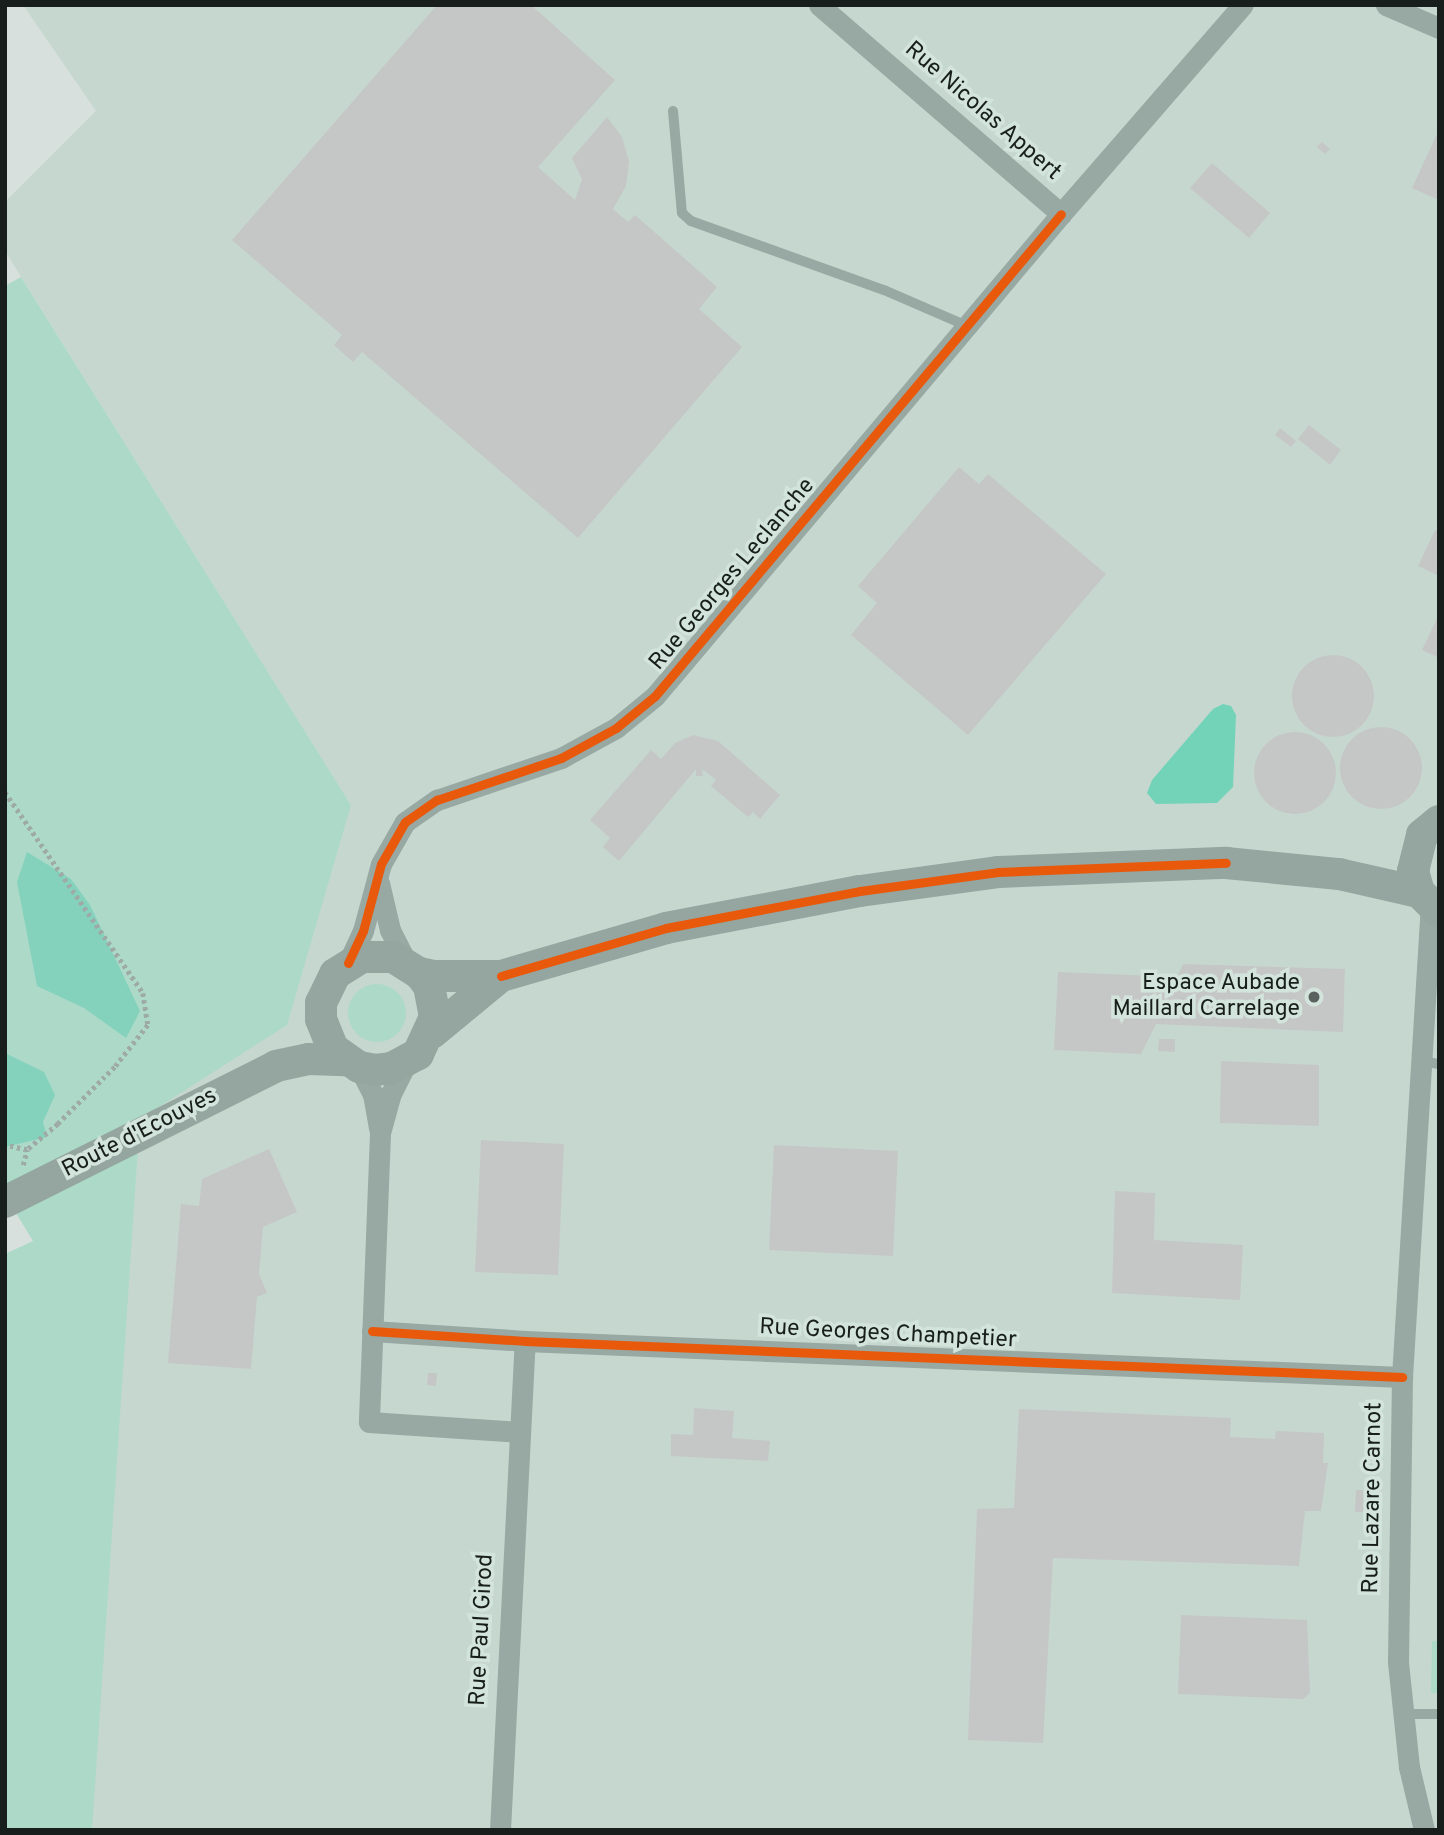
<!DOCTYPE html>
<style>
body{margin:0}
#map{position:relative;width:1444px;height:1835px;overflow:hidden;background:#d7e0dc;font-family:Overpass,sans-serif}
div>[style]{position:absolute}
.built>*{inset:0;background:#c6d7d0}
.green>*{inset:0;background:#add9c9}
.round{border-radius:50%}
.forest>*{inset:0;background:#84d2bc}
.water>*{inset:0;background:#73d3b8}
.building>*{inset:0;background:#c5c7c7}
.path>*{height:4.5px;margin-top:-2.25px;transform-origin:0;background:repeating-linear-gradient(90deg,#9eaaa6 0 3.5px,transparent 0 7px)}
.lane>*{height:10px;margin:-5px;padding:0 5px;transform-origin:5px;border-radius:5px;background:#98a8a2}
.street>*{height:21px;margin:-10.5px;padding:0 10.5px;transform-origin:10.5px;border-radius:10.5px;background:#98a8a2}
.secondary>*{height:32px;margin:-16px;padding:0 16px;transform-origin:16px;border-radius:16px;background:#95a6a0}
.cycleway>*{height:9px;margin:-4.5px;padding:0 4.5px;transform-origin:4.5px;border-radius:4.5px;background:#e8590c}
.dots>*{width:19px;height:19px;translate:-50% -50%;box-sizing:border-box;border:4px solid #d3e4dd;border-radius:50%}
span{translate:-50% -50%;white-space:nowrap;text-align:center;line-height:1.15;-webkit-text-stroke:7px #d3e4dd;paint-order:stroke}
.street-label{font-size:23px;color:#171e1b}
.poi-label{font-size:23px;color:#171e1b}
.right{translate:-100% -50%;text-align:right}
.frame{position:absolute;inset:0;border:7px solid #171e1b;pointer-events:none}
</style>
<div id="map">
<div class="built">
<div style="clip-path:polygon(23px 5px,1439px 5px,1439px 1830px,89px 1830px,140px 1118px,351px 805px,5px 251px,5px 202px,96px 111px)"></div>
</div>
<div class="green">
<div style="clip-path:polygon(21px 277px,351px 805px,287px 1025px,140px 1119px,92px 1830px,5px 1830px,5px 1254px,33px 1241px,5px 1195px,5px 286px)"></div>
<div class="round" style="left:348px;top:984px;width:58px;height:58px"></div>
<div style="clip-path:polygon(1432px 1641px,1439px 1641px,1439px 1693px,1431px 1693px)"></div>
</div>
<div class="forest">
<div style="clip-path:polygon(27px 852px,71px 879px,90px 905px,140px 1011px,126px 1038px,84px 1008px,37px 986px,17px 882px)"></div>
<div style="clip-path:polygon(5px 1053px,44px 1072px,55px 1095px,43px 1122px,47px 1137px,5px 1147px)"></div>
</div>
<div class="water">
<div style="clip-path:polygon(1223px 704px,1231px 706px,1236px 715px,1233px 787px,1217px 803px,1156px 804px,1147px 793px,1152px 780px,1213px 709px)"></div>
</div>
<div class="building">
<div style="clip-path:polygon(437px 5px,531px 5px,615px 80px,538px 167px,575px 200px,582px 179px,572px 158px,607px 117px,622px 137px,629px 161px,626px 186px,613px 209px,628px 222px,635px 215px,717px 287px,699px 309px,742px 347px,578px 538px,362px 352px,353px 362px,334px 345px,342px 335px,232px 240px)"></div>
<div style="clip-path:polygon(1437px 134px,1439px 135px,1439px 200px,1412px 188px)"></div>
<div style="clip-path:polygon(1322px 142px,1330px 149px,1325px 154px,1317px 147px)"></div>
<div style="clip-path:polygon(1212px 163px,1270px 213px,1249px 238px,1190px 188px)"></div>
<div style="clip-path:polygon(1309px 425px,1341px 450px,1330px 465px,1298px 439px)"></div>
<div style="clip-path:polygon(1280px 428px,1296px 441px,1291px 447px,1275px 435px)"></div>
<div style="clip-path:polygon(959px 467px,979px 484px,988px 474px,1106px 574px,968px 735px,851px 635px,877px 603px,858px 586px)"></div>
<div style="clip-path:polygon(1435px 530px,1439px 531px,1439px 576px,1418px 566px)"></div>
<div style="clip-path:polygon(1439px 614px,1439px 658px,1422px 650px)"></div>
<div class="round" style="left:1292px;top:655px;width:82px;height:82px"></div>
<div class="round" style="left:1340px;top:727px;width:82px;height:82px"></div>
<div class="round" style="left:1254px;top:732px;width:82px;height:82px"></div>
<div style="clip-path:polygon(693px 735px,718px 741px,780px 795px,760px 819px,753px 812px,748px 817px,711px 786px,716px 780px,702px 769px,703px 776px,696px 776px,696px 769px,619px 861px,603px 847px,610px 838px,590px 820px,651px 750px,661px 759px,675px 743px)"></div>
<div style="clip-path:polygon(1183px 964px,1345px 969px,1343px 1032px,1156px 1024px,1141px 1054px,1054px 1050px,1058px 972px,1177px 977px)"></div>
<div style="clip-path:polygon(1159px 1039px,1175px 1039px,1175px 1052px,1158px 1051px)"></div>
<div style="clip-path:polygon(1221px 1061px,1319px 1065px,1319px 1126px,1220px 1123px)"></div>
<div style="clip-path:polygon(481px 1140px,564px 1144px,558px 1275px,475px 1272px)"></div>
<div style="clip-path:polygon(774px 1145px,898px 1151px,893px 1256px,769px 1250px)"></div>
<div style="clip-path:polygon(269px 1149px,297px 1212px,263px 1227px,259px 1274px,267px 1293px,257px 1297px,251px 1369px,168px 1363px,181px 1204px,199px 1206px,202px 1179px)"></div>
<div style="clip-path:polygon(1115px 1191px,1155px 1193px,1154px 1240px,1243px 1245px,1240px 1300px,1112px 1293px)"></div>
<div style="clip-path:polygon(428px 1373px,437px 1373px,436px 1386px,427px 1385px)"></div>
<div style="clip-path:polygon(694px 1408px,734px 1411px,732px 1438px,770px 1441px,768px 1461px,671px 1456px,671px 1434px,693px 1435px)"></div>
<div style="clip-path:polygon(1019px 1409px,1231px 1418px,1230px 1437px,1275px 1439px,1276px 1431px,1324px 1433px,1323px 1463px,1328px 1463px,1321px 1511px,1305px 1511px,1299px 1566px,1053px 1558px,1043px 1743px,968px 1740px,977px 1509px,1014px 1508px)"></div>
<div style="clip-path:polygon(1356px 1490px,1370px 1490px,1369px 1512px,1355px 1512px)"></div>
<div style="clip-path:polygon(1181px 1615px,1307px 1620px,1310px 1693px,1303px 1699px,1178px 1694px)"></div>
</div>
<div class="path">
<div style="left:5px;top:792px;width:244px;rotate:55.5deg"></div>
<div style="left:143px;top:993px;width:32px;rotate:81deg"></div>
<div style="left:148px;top:1025px;width:53px;rotate:128.2deg"></div>
<div style="left:115px;top:1067px;width:81px;rotate:135deg"></div>
<div style="left:58px;top:1124px;width:40px;rotate:140deg"></div>
<div style="left:27px;top:1150px;width:23px;rotate:-167deg"></div>
<div style="left:23px;top:1165px;width:16px;rotate:-75deg"></div>
</div>
<div class="lane">
<div style="left:673px;top:111px;width:102px;rotate:85deg"></div>
<div style="left:682px;top:213px;width:12px;rotate:42deg"></div>
<div style="left:691px;top:221px;width:205px;rotate:19.7deg"></div>
<div style="left:884px;top:290px;width:90px;rotate:23.4deg"></div>
<div style="left:1423px;top:1061px;width:16px;rotate:11deg"></div>
<div style="left:1403px;top:1714px;width:36px"></div>
</div>
<div class="street">
<div style="left:819px;top:5px;width:320px;rotate:40.8deg"></div>
<div style="left:1061px;top:214px;width:277px;rotate:-49deg"></div>
<div style="left:1386px;top:5px;width:58px;rotate:23.5deg"></div>
<div style="left:379px;top:883px;width:48px;rotate:76.8deg"></div>
<div style="left:390px;top:930px;width:37px;rotate:63deg"></div>
<div style="left:348px;top:963px;width:35px;rotate:-65deg"></div>
<div style="left:363px;top:931px;width:69px;rotate:-75deg"></div>
<div style="left:381px;top:864px;width:48px;rotate:-60.3deg"></div>
<div style="left:405px;top:822px;width:39px;rotate:-35deg"></div>
<div style="left:437px;top:800px;width:131px;rotate:-18.7deg"></div>
<div style="left:561px;top:758px;width:63px;rotate:-28.6deg"></div>
<div style="left:616px;top:728px;width:50px;rotate:-39.4deg"></div>
<div style="left:655px;top:696px;width:630px;rotate:-49.89deg"></div>
<div style="left:407px;top:1062px;width:35px;rotate:117deg"></div>
<div style="left:391px;top:1093px;width:41px;rotate:105.4deg"></div>
<div style="left:380px;top:1133px;width:289px;rotate:92.2deg"></div>
<div style="left:369px;top:1422px;width:150px;rotate:3.8deg"></div>
<div style="left:359px;top:1067px;width:30px;rotate:63deg"></div>
<div style="left:373px;top:1094px;width:35px;rotate:80deg"></div>
<div style="left:372px;top:1331px;width:153px;rotate:3.7deg"></div>
<div style="left:525px;top:1341px;width:878px;rotate:2.35deg"></div>
<div style="left:500px;top:1830px;width:490px;rotate:-87.1deg"></div>
<div style="left:1424px;top:1830px;width:65px;rotate:-103.4deg"></div>
<div style="left:1409px;top:1767px;width:106px;rotate:-96deg"></div>
<div style="left:1398px;top:1662px;width:285px;rotate:-89.2deg"></div>
<div style="left:1402px;top:1377px;width:471px;rotate:-86.5deg"></div>
</div>
<div class="secondary">
<div style="left:1439px;top:821px;width:22px;rotate:141deg"></div>
<div style="left:1422px;top:835px;width:37px;rotate:104deg"></div>
<div style="left:1413px;top:871px;width:22px;rotate:74deg"></div>
<div style="left:1419px;top:892px;width:28px;rotate:45deg"></div>
<div style="left:419px;top:973px;width:16px;rotate:52deg"></div>
<div style="left:429px;top:986px;width:32px;rotate:79deg"></div>
<div style="left:435px;top:1017px;width:41px;rotate:114.7deg"></div>
<div style="left:418px;top:1054px;width:30px;rotate:152deg"></div>
<div style="left:392px;top:1068px;width:16px;rotate:173deg"></div>
<div style="left:376px;top:1070px;width:17px;rotate:-170deg"></div>
<div style="left:359px;top:1067px;width:32px;rotate:-145deg"></div>
<div style="left:333px;top:1049px;width:32px;rotate:-112deg"></div>
<div style="left:321px;top:1019px;width:16px;rotate:-90deg"></div>
<div style="left:321px;top:1003px;width:32px;rotate:-64deg"></div>
<div style="left:335px;top:974px;width:32px;rotate:-32deg"></div>
<div style="left:362px;top:957px;width:31px"></div>
<div style="left:393px;top:957px;width:31px;rotate:32deg"></div>
<div style="left:419px;top:973px;width:15px;rotate:11deg"></div>
<div style="left:434px;top:976px;width:67px"></div>
<div style="left:501px;top:976px;width:172px;rotate:-16.2deg"></div>
<div style="left:666px;top:928px;width:197px;rotate:-10.8deg"></div>
<div style="left:860px;top:891px;width:139px;rotate:-7.8deg"></div>
<div style="left:998px;top:872px;width:228px;rotate:-2.3deg"></div>
<div style="left:1226px;top:863px;width:114px;rotate:5.6deg"></div>
<div style="left:1339px;top:874px;width:82px;rotate:12.7deg"></div>
<div style="left:432px;top:1033px;width:89px;rotate:-39.6deg"></div>
<div style="left:5px;top:1202px;width:303px;rotate:-26.6deg"></div>
<div style="left:276px;top:1066px;width:34px;rotate:-12deg"></div>
<div style="left:309px;top:1059px;width:36px;rotate:2deg"></div>
</div>
<div class="cycleway">
<div style="left:348px;top:963px;width:35px;rotate:-65deg"></div>
<div style="left:363px;top:931px;width:69px;rotate:-75deg"></div>
<div style="left:381px;top:864px;width:48px;rotate:-60.3deg"></div>
<div style="left:405px;top:822px;width:39px;rotate:-35deg"></div>
<div style="left:437px;top:800px;width:131px;rotate:-18.7deg"></div>
<div style="left:561px;top:758px;width:63px;rotate:-28.6deg"></div>
<div style="left:616px;top:728px;width:50px;rotate:-39.4deg"></div>
<div style="left:655px;top:696px;width:630px;rotate:-49.89deg"></div>
<div style="left:501px;top:976px;width:172px;rotate:-16.2deg"></div>
<div style="left:666px;top:928px;width:197px;rotate:-10.8deg"></div>
<div style="left:860px;top:891px;width:139px;rotate:-7.8deg"></div>
<div style="left:998px;top:872px;width:228px;rotate:-2.3deg"></div>
<div style="left:372px;top:1331px;width:153px;rotate:3.7deg"></div>
<div style="left:525px;top:1341px;width:878px;rotate:2.35deg"></div>
</div>
<div class="dots">
<div style="left:1314px;top:997px;background:#5a625f"></div>
</div>
<div class="street-label">
<span style="left:982px;top:112px;rotate:41deg">Rue Nicolas Appert</span>
<span style="left:733px;top:575px;rotate:-50deg">Rue Georges Leclanche</span>
<span style="left:140px;top:1134px;rotate:-27deg">Route d'Ecouves</span>
<span style="left:888px;top:1335px;rotate:3deg">Rue Georges Champetier</span>
<span style="left:1374px;top:1498px;rotate:-89deg">Rue Lazare Carnot</span>
<span style="left:483px;top:1630px;rotate:-87deg">Rue Paul Girod</span>
</div>
<div class="poi-label">
<span class="right" style="left:1300px;top:997px">Espace Aubade<br>Maillard Carrelage</span>
</div>
<div class="frame"></div>
</div>
